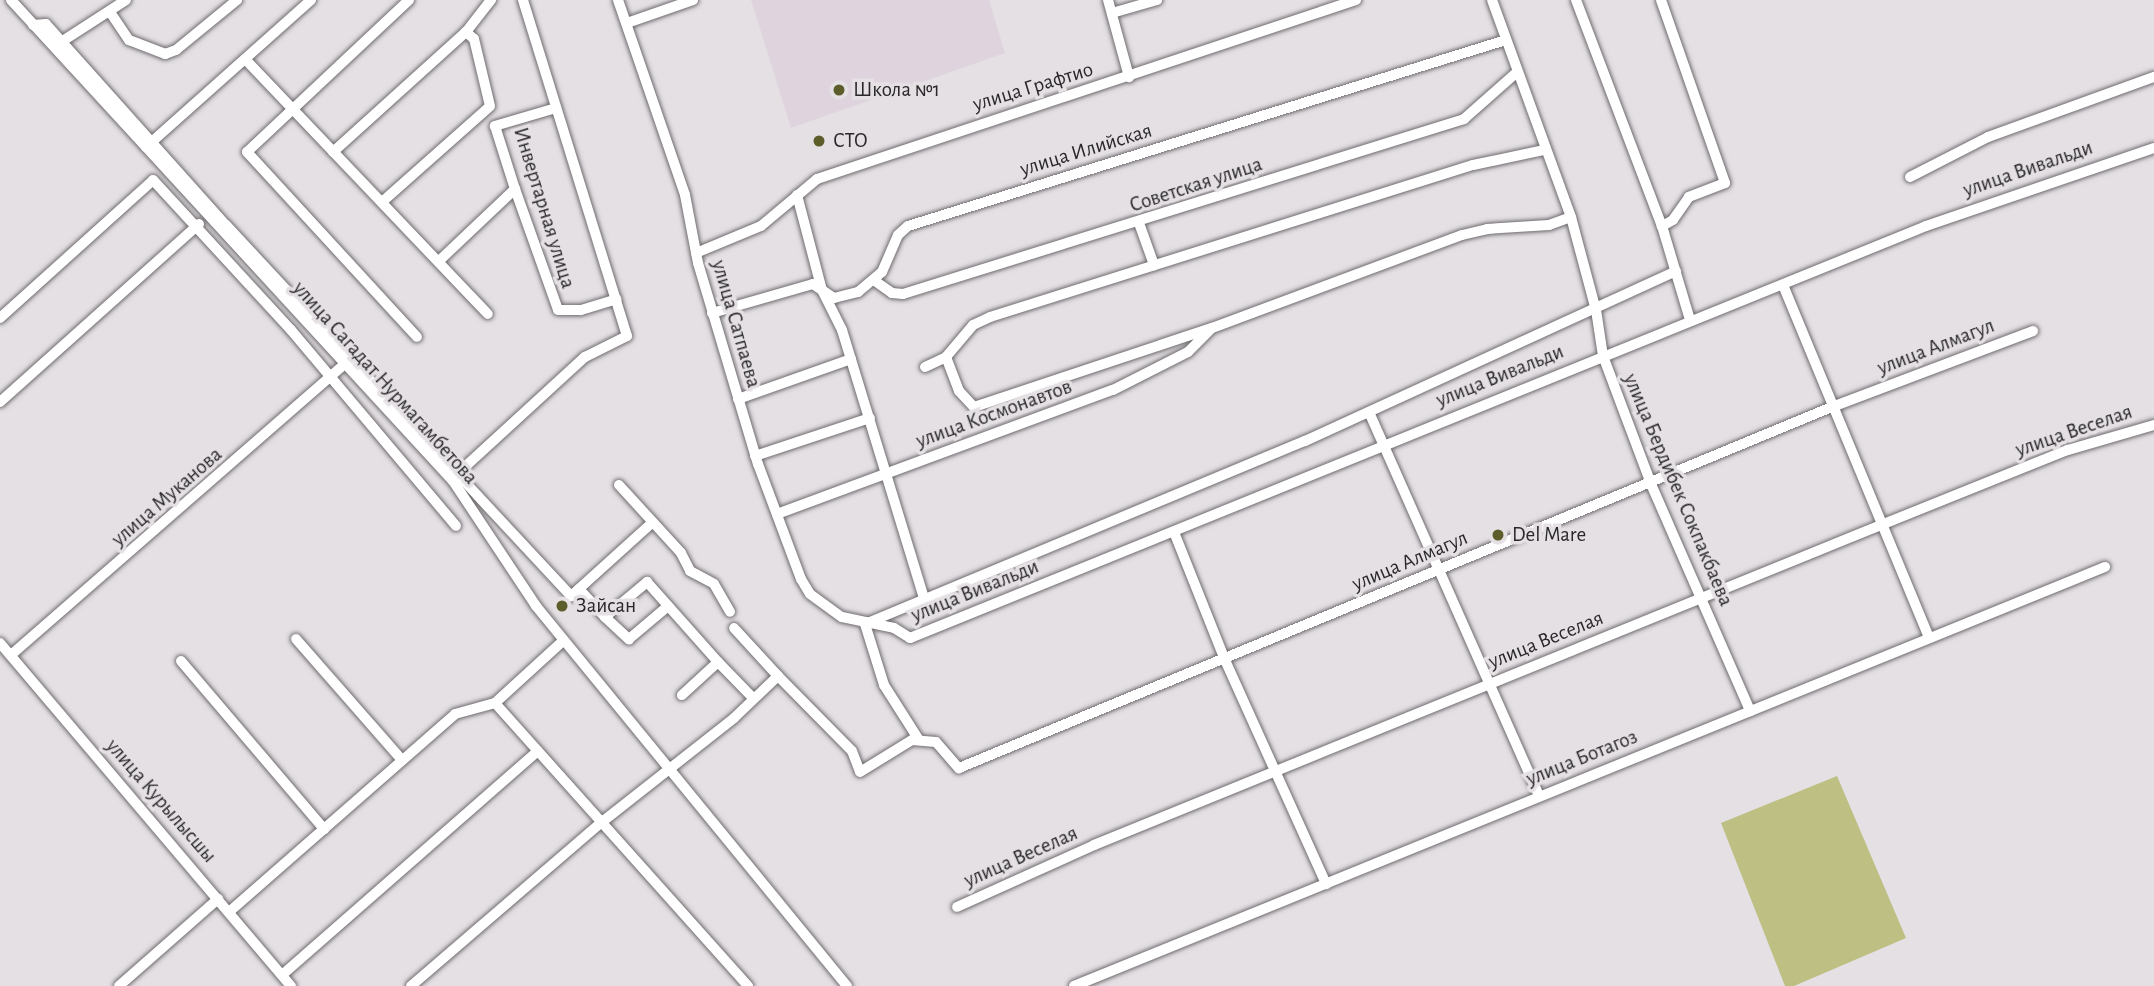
<!DOCTYPE html>
<meta charset="utf-8">
<style>
body{margin:0}
#map{position:relative;width:2154px;height:986px;overflow:hidden;background:#e4e0e4;font-family:"Alegreya Sans",sans-serif}
div>[style]{position:absolute}
.built>*{inset:0;background:#dfd4dd}
.green>*{inset:0;background:#bdbf83}
.roads{filter:drop-shadow(0 0 2px #6f6b6f) drop-shadow(0 0 2px #6f6b6f)}
.minor>*{height:10px;margin:-5px;padding:0 5px;transform-origin:5px;border-radius:5px;background:#fff}
.dots>*{width:19px;height:19px;translate:-50% -50%;box-sizing:border-box;border:4px solid #e4e0e4;border-radius:50%}
span{translate:-50% -50%;white-space:nowrap;text-align:center;line-height:1.15;-webkit-text-stroke:7px #e4e0e4;paint-order:stroke}
.street-label{font-size:21px;color:#2a2829}
.poi-label{font-size:21px;color:#2a2829}
.left{translate:0 -50%;text-align:left}
</style>
<div id="map">
<div class="built">
<div style="clip-path:polygon(751px 0,989px 0,1005px 53px,791px 128px)"></div>
</div>
<div class="green">
<div style="clip-path:polygon(1837px 776px,1906px 938px,1794px 986px,1785px 986px,1721px 823px)"></div>
</div>
<div class="roads">
<div class="minor">
<div style="left:11px;top:0;width:653px;rotate:47.42deg"></div>
<div style="left:453px;top:481px;width:150px;rotate:56.4deg"></div>
<div style="left:536px;top:606px;width:491px;rotate:50.7deg"></div>
<div style="left:409px;top:0;width:222px;rotate:136.8deg"></div>
<div style="left:247px;top:152px;width:251px;rotate:47.4deg"></div>
<div style="left:618px;top:0;width:206px;rotate:71deg"></div>
<div style="left:685px;top:195px;width:69px;rotate:79.2deg"></div>
<div style="left:698px;top:263px;width:210px;rotate:73.4deg"></div>
<div style="left:758px;top:464px;width:123px;rotate:69.5deg"></div>
<div style="left:801px;top:579px;width:17px;rotate:59deg"></div>
<div style="left:810px;top:594px;width:39px;rotate:36deg"></div>
<div style="left:842px;top:617px;width:53px;rotate:11.9deg"></div>
<div style="left:894px;top:628px;width:19px;rotate:32deg"></div>
<div style="left:910px;top:638px;width:1096px;rotate:-22.07deg"></div>
<div style="left:1926px;top:226px;width:241px;rotate:-18.9deg"></div>
<div style="left:1108px;top:0;width:80px;rotate:74.7deg"></div>
<div style="left:1492px;top:0;width:231px;rotate:70deg"></div>
<div style="left:1571px;top:217px;width:96px;rotate:75deg"></div>
<div style="left:1596px;top:310px;width:47px;rotate:81.3deg"></div>
<div style="left:1603px;top:356px;width:137px;rotate:69.4deg"></div>
<div style="left:1651px;top:484px;width:248px;rotate:66.4deg"></div>
<div style="left:1576px;top:0;width:242px;rotate:69.2deg"></div>
<div style="left:1662px;top:226px;width:98px;rotate:73.4deg"></div>
<div style="left:1661px;top:0;width:194px;rotate:70.7deg"></div>
<div style="left:1725px;top:183px;width:39px;rotate:159deg"></div>
<div style="left:1689px;top:197px;width:28px;rotate:125deg"></div>
<div style="left:1673px;top:220px;width:13px;rotate:151deg"></div>
<div style="left:110px;top:12px;width:34px;rotate:56deg"></div>
<div style="left:129px;top:40px;width:39px;rotate:21deg"></div>
<div style="left:165px;top:54px;width:12px;rotate:-20deg"></div>
<div style="left:176px;top:50px;width:79px;rotate:-39.3deg"></div>
<div style="left:1112px;top:13px;width:47px;rotate:-16.1deg"></div>
<div style="left:627px;top:23px;width:70px;rotate:-19.2deg"></div>
<div style="left:33px;top:25px;width:13px;rotate:-4deg"></div>
<div style="left:46px;top:24px;width:270px;rotate:48.2deg"></div>
<div style="left:226px;top:225px;width:507px;rotate:47.08deg"></div>
<div style="left:571px;top:596px;width:110px;rotate:-42.1deg"></div>
<div style="left:58px;top:44px;width:81px;rotate:-32.9deg"></div>
<div style="left:245px;top:59px;width:352px;rotate:46.4deg"></div>
<div style="left:556px;top:108px;width:64px;rotate:163.6deg"></div>
<div style="left:495px;top:126px;width:66px;rotate:72.4deg"></div>
<div style="left:515px;top:189px;width:128px;rotate:70.4deg"></div>
<div style="left:558px;top:310px;width:23px"></div>
<div style="left:581px;top:310px;width:37px;rotate:-17deg"></div>
<div style="left:146px;top:147px;width:221px;rotate:-41.7deg"></div>
<div style="left:333px;top:152px;width:179px;rotate:-42.1deg"></div>
<div style="left:466px;top:32px;width:41px;rotate:-52deg"></div>
<div style="left:1910px;top:177px;width:88px;rotate:-27.1deg"></div>
<div style="left:1988px;top:137px;width:177px;rotate:-19.9deg"></div>
<div style="left:797px;top:195px;width:98px;rotate:75.3deg"></div>
<div style="left:822px;top:290px;width:45px;rotate:63.4deg"></div>
<div style="left:842px;top:330px;width:280px;rotate:73deg"></div>
<div style="left:382px;top:202px;width:144px;rotate:-41.6deg"></div>
<div style="left:490px;top:106px;width:69px;rotate:-103.4deg"></div>
<div style="left:474px;top:39px;width:11px;rotate:-139deg"></div>
<div style="left:1139px;top:223px;width:45px;rotate:70.3deg"></div>
<div style="left:696px;top:253px;width:70px;rotate:-22.6deg"></div>
<div style="left:761px;top:226px;width:73px;rotate:-40deg"></div>
<div style="left:817px;top:179px;width:568px;rotate:-18.37deg"></div>
<div style="left:439px;top:261px;width:105px;rotate:-43.5deg"></div>
<div style="left:875px;top:281px;width:21px;rotate:35deg"></div>
<div style="left:892px;top:293px;width:11px;rotate:5deg"></div>
<div style="left:903px;top:294px;width:588px;rotate:-17.32deg"></div>
<div style="left:1464px;top:119px;width:69px;rotate:-41.5deg"></div>
<div style="left:1783px;top:285px;width:382px;rotate:67.5deg"></div>
<div style="left:712px;top:313px;width:105px;rotate:-16deg"></div>
<div style="left:813px;top:284px;width:25px;rotate:34deg"></div>
<div style="left:834px;top:298px;width:25px;rotate:-14deg"></div>
<div style="left:858px;top:292px;width:31px;rotate:-40deg"></div>
<div style="left:882px;top:272px;width:40px;rotate:-66.6deg"></div>
<div style="left:898px;top:235px;width:13px;rotate:-42deg"></div>
<div style="left:908px;top:226px;width:626px;rotate:-17.28deg"></div>
<div style="left:0;top:318px;width:206px;rotate:-42deg"></div>
<div style="left:153px;top:180px;width:204px;rotate:47.4deg"></div>
<div style="left:291px;top:330px;width:256px;rotate:49.9deg"></div>
<div style="left:946px;top:357px;width:36px;rotate:69deg"></div>
<div style="left:959px;top:391px;width:22px;rotate:47deg"></div>
<div style="left:974px;top:407px;width:251px;rotate:-18.4deg"></div>
<div style="left:1212px;top:328px;width:267px;rotate:-20.4deg"></div>
<div style="left:1462px;top:235px;width:26px;rotate:-13deg"></div>
<div style="left:1487px;top:229px;width:62px;rotate:-3.7deg"></div>
<div style="left:1549px;top:225px;width:23px;rotate:-20deg"></div>
<div style="left:925px;top:367px;width:23px;rotate:-25deg"></div>
<div style="left:946px;top:357px;width:42px;rotate:-49.8deg"></div>
<div style="left:973px;top:325px;width:19px;rotate:-25deg"></div>
<div style="left:990px;top:317px;width:506px;rotate:-17.47deg"></div>
<div style="left:1473px;top:165px;width:73px;rotate:-11.9deg"></div>
<div style="left:738px;top:399px;width:120px;rotate:-19.5deg"></div>
<div style="left:0;top:402px;width:267px;rotate:-41.8deg"></div>
<div style="left:1369px;top:412px;width:420px;rotate:66.1deg"></div>
<div style="left:755px;top:456px;width:121px;rotate:-18.3deg"></div>
<div style="left:456px;top:475px;width:175px;rotate:-42.5deg"></div>
<div style="left:585px;top:357px;width:47px;rotate:-26.6deg"></div>
<div style="left:627px;top:336px;width:352px;rotate:-107.2deg"></div>
<div style="left:619px;top:485px;width:92px;rotate:47.6deg"></div>
<div style="left:681px;top:553px;width:20px;rotate:63deg"></div>
<div style="left:690px;top:571px;width:27px;rotate:28deg"></div>
<div style="left:714px;top:584px;width:32px;rotate:60deg"></div>
<div style="left:777px;top:514px;width:358px;rotate:-20.3deg"></div>
<div style="left:1113px;top:390px;width:84px;rotate:-26.9deg"></div>
<div style="left:1188px;top:352px;width:31px;rotate:-45deg"></div>
<div style="left:1174px;top:532px;width:138px;rotate:68.3deg"></div>
<div style="left:1225px;top:660px;width:246px;rotate:65.7deg"></div>
<div style="left:579px;top:589px;width:38px;rotate:47deg"></div>
<div style="left:605px;top:617px;width:55px;rotate:-39.8deg"></div>
<div style="left:647px;top:582px;width:107px;rotate:48.4deg"></div>
<div style="left:718px;top:662px;width:49px;rotate:137.5deg"></div>
<div style="left:605px;top:617px;width:33px;rotate:43deg"></div>
<div style="left:629px;top:639px;width:51px;rotate:-40.2deg"></div>
<div style="left:865px;top:624px;width:477px;rotate:-22.6deg"></div>
<div style="left:1305px;top:441px;width:408px;rotate:-24.6deg"></div>
<div style="left:865px;top:624px;width:64px;rotate:72.7deg"></div>
<div style="left:884px;top:685px;width:65px;rotate:57.5deg"></div>
<div style="left:296px;top:639px;width:161px;rotate:48.8deg"></div>
<div style="left:0;top:643px;width:450px;rotate:49.7deg"></div>
<div style="left:11px;top:655px;width:442px;rotate:-41.1deg"></div>
<div style="left:181px;top:661px;width:221px;rotate:49.6deg"></div>
<div style="left:718px;top:662px;width:49px;rotate:45.8deg"></div>
<div style="left:778px;top:676px;width:105px;rotate:45.4deg"></div>
<div style="left:852px;top:751px;width:22px;rotate:69deg"></div>
<div style="left:860px;top:772px;width:61px;rotate:-31.6deg"></div>
<div style="left:912px;top:740px;width:24px;rotate:5deg"></div>
<div style="left:936px;top:742px;width:35px;rotate:49deg"></div>
<div style="left:959px;top:768px;width:945px;rotate:-22.47deg"></div>
<div style="left:1832px;top:407px;width:215px;rotate:-20.7deg"></div>
<div style="left:495px;top:703px;width:380px;rotate:48.2deg"></div>
<div style="left:957px;top:907px;width:150px;rotate:-24.3deg"></div>
<div style="left:1094px;top:845px;width:850px;rotate:-22.13deg"></div>
<div style="left:1881px;top:525px;width:201px;rotate:-21.9deg"></div>
<div style="left:2068px;top:450px;width:90px;rotate:-16.2deg"></div>
<div style="left:229px;top:912px;width:300px;rotate:-41.2deg"></div>
<div style="left:455px;top:714px;width:41px;rotate:-15.4deg"></div>
<div style="left:495px;top:703px;width:93px;rotate:-42.4deg"></div>
<div style="left:282px;top:975px;width:340px;rotate:-41.2deg"></div>
<div style="left:119px;top:986px;width:132px;rotate:-41.3deg"></div>
<div style="left:411px;top:986px;width:252px;rotate:-40.7deg"></div>
<div style="left:602px;top:822px;width:168px;rotate:-38.2deg"></div>
<div style="left:734px;top:718px;width:61px;rotate:-43.7deg"></div>
<div style="left:778px;top:676px;width:65px;rotate:-132.5deg"></div>
<div style="left:1074px;top:986px;width:1113px;rotate:-22.12deg"></div>
</div>
</div>
<div class="dots">
<div style="left:839px;top:90px;background:#5d5d2b"></div>
<div style="left:819px;top:141px;background:#5d5d2b"></div>
<div style="left:1498px;top:535px;background:#5d5d2b"></div>
<div style="left:562px;top:606px;background:#5d5d2b"></div>
</div>
<div class="street-label">
<span style="left:1033px;top:87px;rotate:-17deg">улица Графтио</span>
<span style="left:1086px;top:150px;rotate:-17deg">улица Илийская</span>
<span style="left:2028px;top:169px;rotate:-19deg">улица Вивальди</span>
<span style="left:1196px;top:185px;rotate:-18deg">Советская улица</span>
<span style="left:544px;top:208px;rotate:73deg">Инвертарная улица</span>
<span style="left:736px;top:324px;rotate:74deg">улица Сатпаева</span>
<span style="left:1936px;top:347px;rotate:-21deg">улица Алмагул</span>
<span style="left:1500px;top:376px;rotate:-22deg">улица Вивальди</span>
<span style="left:385px;top:383px;rotate:48deg">улица Сагадат Нурмагамбетова</span>
<span style="left:994px;top:414px;rotate:-20deg">улица Космонавтов</span>
<span style="left:2074px;top:431px;rotate:-19deg">улица Веселая</span>
<span style="left:1678px;top:490px;rotate:67deg">улица Бердибек Сокпакбаева</span>
<span style="left:167px;top:497px;rotate:-41deg">улица Муканова</span>
<span style="left:1410px;top:561px;rotate:-23deg">улица Алмагул</span>
<span style="left:975px;top:591px;rotate:-22deg">улица Вивальди</span>
<span style="left:1546px;top:640px;rotate:-22deg">улица Веселая</span>
<span style="left:1582px;top:758px;rotate:-22deg">улица Ботагоз</span>
<span style="left:161px;top:801px;rotate:49deg">улица Курылысшы</span>
<span style="left:1021px;top:857px;rotate:-24deg">улица Веселая</span>
</div>
<div class="poi-label">
<span class="left" style="left:853px;top:90px">Школа №1</span>
<span class="left" style="left:833px;top:141px">СТО</span>
<span class="left" style="left:1512px;top:535px">Del Mare</span>
<span class="left" style="left:576px;top:606px">Зайсан</span>
</div>
</div>
